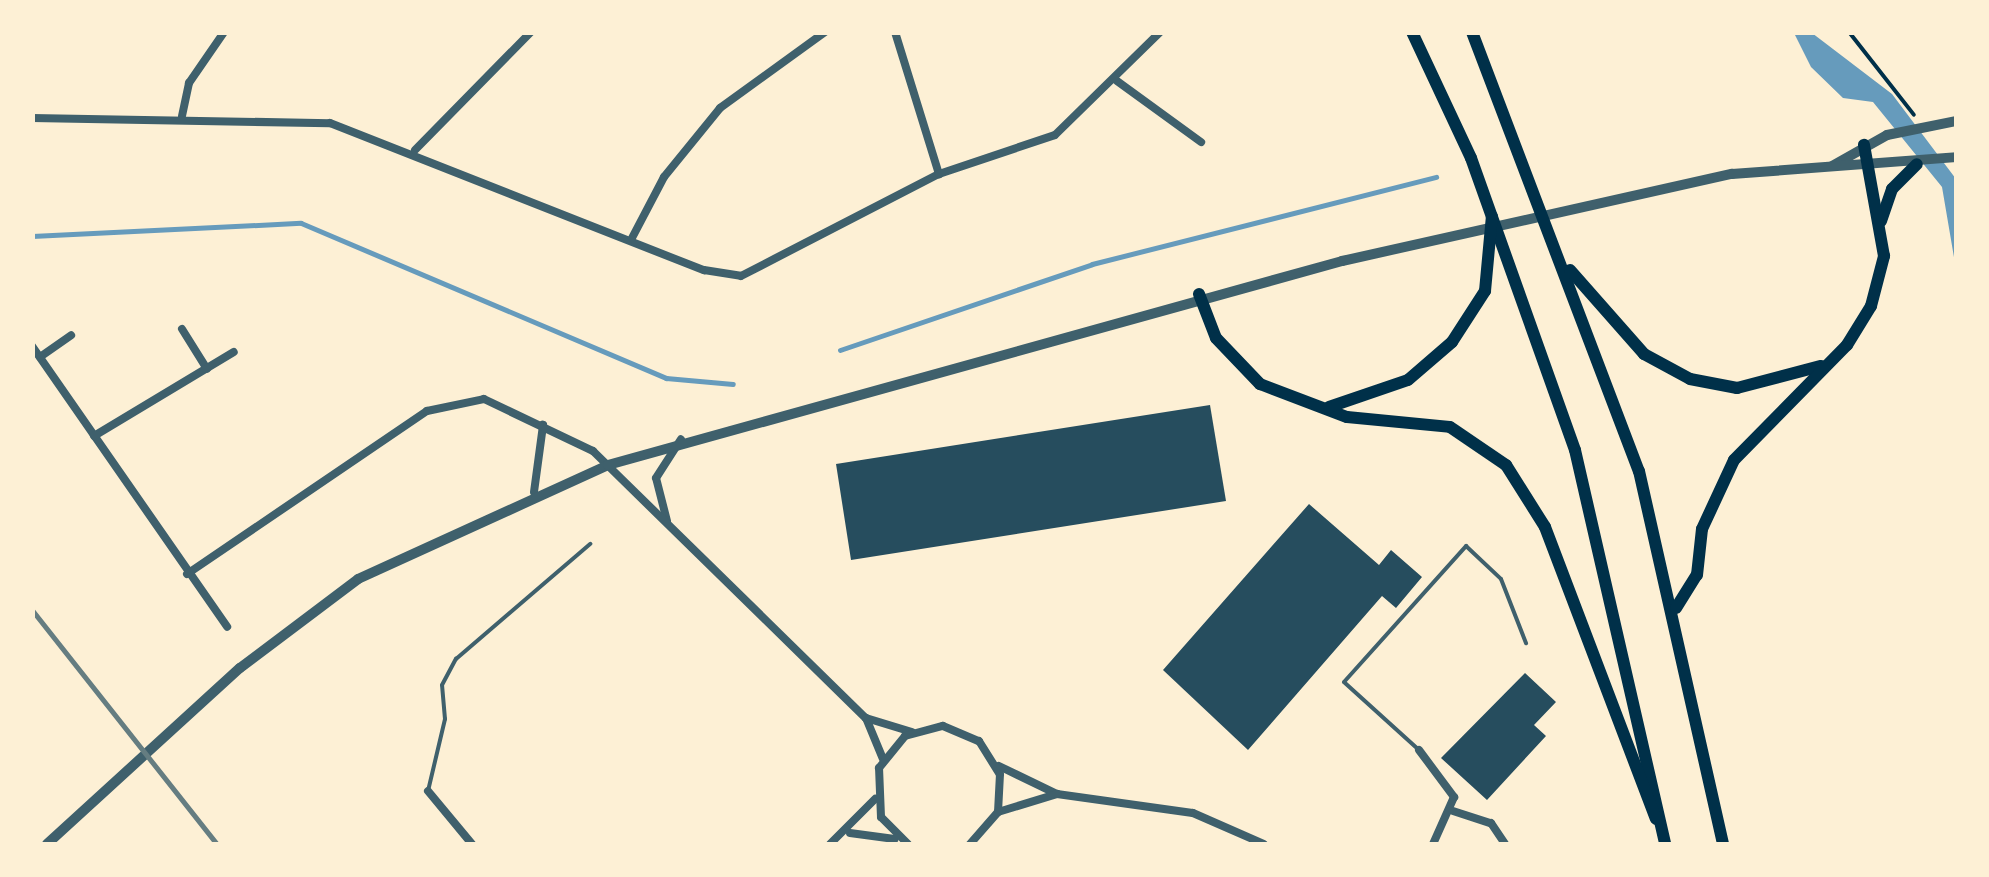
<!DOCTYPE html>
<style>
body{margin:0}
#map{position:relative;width:1989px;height:877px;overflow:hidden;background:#fdf0d5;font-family:"Archivo Narrow",sans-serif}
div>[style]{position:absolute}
.water>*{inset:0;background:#669bbc}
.stream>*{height:5px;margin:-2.5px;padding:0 2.5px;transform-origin:2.5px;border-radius:2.5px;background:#669bbc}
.building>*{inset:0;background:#264d5e}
.path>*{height:4px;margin:-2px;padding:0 2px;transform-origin:2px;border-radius:2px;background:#003049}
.service>*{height:4px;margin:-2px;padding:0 2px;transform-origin:2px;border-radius:2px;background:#3f606c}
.minor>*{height:8px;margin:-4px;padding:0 4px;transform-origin:4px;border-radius:4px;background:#3f606c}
.tertiary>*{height:10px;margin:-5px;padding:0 5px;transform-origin:5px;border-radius:5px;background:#3f606c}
.primary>*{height:12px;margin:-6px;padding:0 6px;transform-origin:6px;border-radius:6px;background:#003049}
.rail>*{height:5px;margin:-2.5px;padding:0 2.5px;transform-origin:2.5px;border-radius:2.5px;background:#657d81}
span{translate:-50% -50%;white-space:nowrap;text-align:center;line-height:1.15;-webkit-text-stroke:8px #fdf0d5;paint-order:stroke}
.frame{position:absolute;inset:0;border:35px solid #fdf0d5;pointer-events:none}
</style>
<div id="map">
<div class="water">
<div style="clip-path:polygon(1794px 33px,1812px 33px,1892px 94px,1956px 179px,1956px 269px,1942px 187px,1873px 102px,1843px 98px,1811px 67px)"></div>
</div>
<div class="stream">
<div style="left:32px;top:236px;width:269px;rotate:-2.8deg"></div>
<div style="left:301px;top:223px;width:397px;rotate:23deg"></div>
<div style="left:666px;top:378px;width:67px;rotate:5.1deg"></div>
<div style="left:840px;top:350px;width:266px;rotate:-18.8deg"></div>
<div style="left:1092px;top:264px;width:355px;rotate:-14.2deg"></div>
</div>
<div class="building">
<div style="clip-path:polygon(1210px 405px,1226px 501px,851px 560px,836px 464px)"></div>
<div style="clip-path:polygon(1309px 504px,1379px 565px,1391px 550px,1422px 577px,1396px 608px,1382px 596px,1248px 750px,1163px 670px)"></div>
<div style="clip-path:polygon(1525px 673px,1556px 702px,1534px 725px,1546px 736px,1487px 800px,1441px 758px)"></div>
</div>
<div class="path">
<div style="left:1849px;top:32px;width:105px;rotate:51.9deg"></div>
</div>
<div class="service">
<div style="left:1419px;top:750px;width:101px;rotate:-137.8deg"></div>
<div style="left:1344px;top:682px;width:183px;rotate:-48.1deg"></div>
<div style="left:1466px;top:546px;width:48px;rotate:43.3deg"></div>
<div style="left:1501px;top:579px;width:69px;rotate:68.7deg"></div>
<div style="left:428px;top:791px;width:74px;rotate:-76.7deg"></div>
<div style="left:445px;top:719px;width:34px;rotate:-95deg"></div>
<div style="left:442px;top:685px;width:30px;rotate:-62deg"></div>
<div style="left:456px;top:659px;width:177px;rotate:-40.6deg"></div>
</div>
<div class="minor">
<div style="left:895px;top:32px;width:149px;rotate:72.8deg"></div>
<div style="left:1117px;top:81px;width:104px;rotate:36deg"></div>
<div style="left:182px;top:116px;width:34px;rotate:-78deg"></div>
<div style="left:189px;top:83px;width:62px;rotate:-55.5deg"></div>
<div style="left:32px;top:118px;width:298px;rotate:1deg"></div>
<div style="left:330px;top:123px;width:402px;rotate:21.5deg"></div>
<div style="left:704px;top:270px;width:37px;rotate:9deg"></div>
<div style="left:741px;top:276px;width:223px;rotate:-27.3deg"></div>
<div style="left:939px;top:174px;width:122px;rotate:-18.6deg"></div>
<div style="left:1055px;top:135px;width:147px;rotate:-44.4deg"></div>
<div style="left:415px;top:150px;width:165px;rotate:-45.5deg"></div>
<div style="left:632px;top:238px;width:69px;rotate:-62.3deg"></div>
<div style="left:664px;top:177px;width:89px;rotate:-50.9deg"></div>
<div style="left:720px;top:108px;width:130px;rotate:-35.9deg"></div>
<div style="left:182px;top:329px;width:47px;rotate:58deg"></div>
<div style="left:32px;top:346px;width:342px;rotate:55.2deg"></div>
<div style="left:40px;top:357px;width:38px;rotate:-35deg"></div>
<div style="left:94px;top:436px;width:163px;rotate:-31deg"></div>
<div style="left:534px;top:492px;width:68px;rotate:-82.3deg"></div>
<div style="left:667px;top:521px;width:44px;rotate:-104.3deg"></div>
<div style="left:656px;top:478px;width:46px;rotate:-57.3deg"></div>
<div style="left:187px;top:574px;width:290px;rotate:-34.2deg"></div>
<div style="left:427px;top:411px;width:58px;rotate:-11.9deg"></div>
<div style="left:484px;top:399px;width:121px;rotate:25.5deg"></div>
<div style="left:593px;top:451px;width:382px;rotate:44.4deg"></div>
<div style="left:866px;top:718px;width:44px;rotate:67.5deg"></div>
<div style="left:866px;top:718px;width:48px;rotate:16.9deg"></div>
<div style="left:1419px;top:750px;width:59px;rotate:53.3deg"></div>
<div style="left:1454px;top:797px;width:51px;rotate:114.1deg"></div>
<div style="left:999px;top:766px;width:64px;rotate:25.8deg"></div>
<div style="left:1057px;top:794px;width:137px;rotate:8deg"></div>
<div style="left:1193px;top:813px;width:77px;rotate:23.6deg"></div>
<div style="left:428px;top:791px;width:69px;rotate:50.3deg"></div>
<div style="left:1453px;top:811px;width:40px;rotate:18deg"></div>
<div style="left:1491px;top:823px;width:25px;rotate:56deg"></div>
<div style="left:998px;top:812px;width:62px;rotate:-17deg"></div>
<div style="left:850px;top:833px;width:45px;rotate:7.6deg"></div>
<div style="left:830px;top:844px;width:64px;rotate:-45deg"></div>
<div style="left:908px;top:844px;width:38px;rotate:-135deg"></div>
<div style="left:881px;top:817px;width:49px;rotate:-92.3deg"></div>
<div style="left:879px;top:768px;width:41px;rotate:-50.9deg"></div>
<div style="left:905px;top:736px;width:39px;rotate:-15deg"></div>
<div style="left:943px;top:726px;width:39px;rotate:23deg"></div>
<div style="left:979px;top:741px;width:39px;rotate:58deg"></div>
<div style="left:1000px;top:774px;width:38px;rotate:93deg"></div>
<div style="left:998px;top:812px;width:43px;rotate:131.2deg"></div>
</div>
<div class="tertiary">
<div style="left:1832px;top:166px;width:63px;rotate:-29.4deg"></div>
<div style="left:1887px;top:135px;width:70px;rotate:-11.5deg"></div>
<div style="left:47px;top:844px;width:261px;rotate:-42.4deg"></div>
<div style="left:240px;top:668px;width:148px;rotate:-37deg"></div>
<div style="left:358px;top:579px;width:275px;rotate:-24.5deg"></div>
<div style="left:608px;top:465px;width:762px;rotate:-15.53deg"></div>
<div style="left:1342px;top:261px;width:400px;rotate:-12.6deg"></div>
<div style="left:1732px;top:174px;width:225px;rotate:-4.3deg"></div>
</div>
<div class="primary">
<div style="left:1412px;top:32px;width:139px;rotate:64.9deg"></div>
<div style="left:1471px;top:158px;width:310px;rotate:70.4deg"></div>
<div style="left:1575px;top:450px;width:404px;rotate:77.1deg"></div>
<div style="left:1472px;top:32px;width:470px;rotate:69.2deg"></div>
<div style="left:1639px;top:471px;width:382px;rotate:77.3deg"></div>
<div style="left:1881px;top:221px;width:34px;rotate:-71deg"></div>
<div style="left:1892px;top:189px;width:35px;rotate:-45deg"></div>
<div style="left:1570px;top:270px;width:112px;rotate:48.6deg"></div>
<div style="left:1644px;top:354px;width:52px;rotate:28.5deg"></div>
<div style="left:1690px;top:379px;width:48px;rotate:10.8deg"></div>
<div style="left:1737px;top:388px;width:87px;rotate:-14.7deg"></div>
<div style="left:1199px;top:294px;width:47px;rotate:68.9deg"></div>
<div style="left:1216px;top:338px;width:64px;rotate:46.3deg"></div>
<div style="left:1260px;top:384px;width:93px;rotate:20.8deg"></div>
<div style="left:1347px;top:417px;width:103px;rotate:5.5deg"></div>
<div style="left:1450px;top:427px;width:68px;rotate:34.2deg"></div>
<div style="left:1506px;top:465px;width:73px;rotate:57.8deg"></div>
<div style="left:1545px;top:527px;width:312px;rotate:69.2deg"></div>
<div style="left:1329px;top:407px;width:83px;rotate:-18.9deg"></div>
<div style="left:1408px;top:380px;width:58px;rotate:-40.8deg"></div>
<div style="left:1452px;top:342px;width:61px;rotate:-57.1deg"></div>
<div style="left:1485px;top:291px;width:75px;rotate:-84.7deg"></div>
<div style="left:1676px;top:608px;width:39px;rotate:-58deg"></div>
<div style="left:1697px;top:575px;width:46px;rotate:-83.8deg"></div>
<div style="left:1702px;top:529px;width:76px;rotate:-65.1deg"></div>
<div style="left:1734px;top:460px;width:161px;rotate:-45.5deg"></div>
<div style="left:1847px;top:345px;width:46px;rotate:-58.4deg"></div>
<div style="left:1871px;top:306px;width:52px;rotate:-75.4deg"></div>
<div style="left:1884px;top:256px;width:113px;rotate:-100.2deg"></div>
</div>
<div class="rail">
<div style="left:32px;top:610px;width:298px;rotate:51.7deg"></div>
</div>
<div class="frame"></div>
</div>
